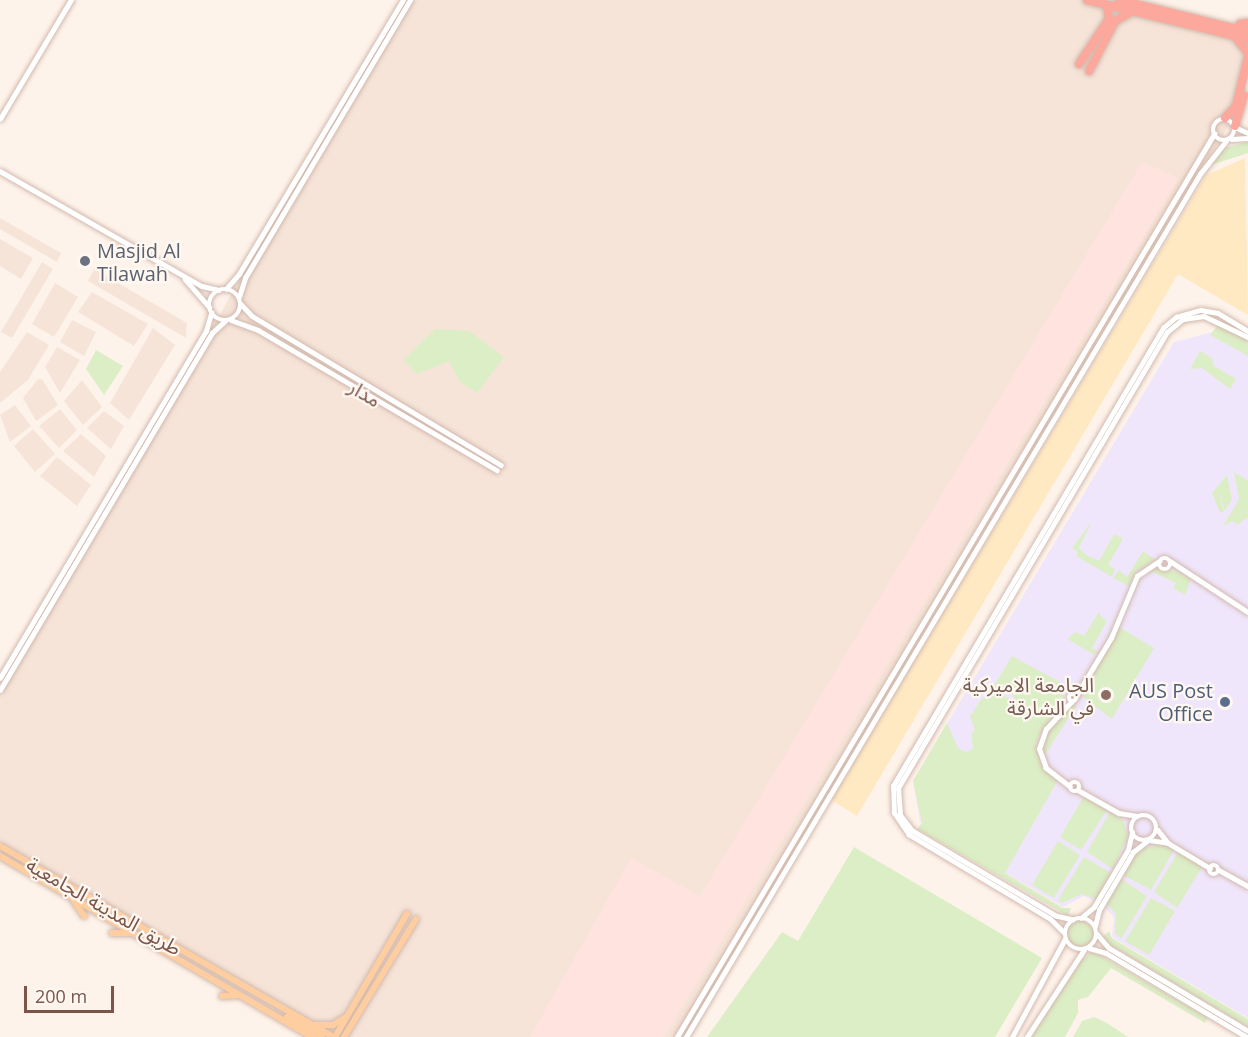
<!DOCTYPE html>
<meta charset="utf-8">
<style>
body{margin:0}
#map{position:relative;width:1248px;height:1037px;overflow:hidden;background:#fef3ea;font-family:"Open Sans","Noto Sans Arabic",sans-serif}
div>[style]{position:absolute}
.residential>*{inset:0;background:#f6e4d8}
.commercial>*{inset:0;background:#ffe3de}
.education>*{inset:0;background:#f0e6fb}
.green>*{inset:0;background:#dceec6}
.round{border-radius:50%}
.sand>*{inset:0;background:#ffe9c3}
.roads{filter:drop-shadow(0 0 2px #d2b9ae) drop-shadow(0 0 2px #d2b9ae)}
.minor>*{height:4.5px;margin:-2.25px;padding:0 2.25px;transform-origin:2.25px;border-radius:2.25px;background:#fff}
.minor>.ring{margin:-2.25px;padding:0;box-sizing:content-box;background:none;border:4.5px solid #fff;border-radius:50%}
.major>*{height:6px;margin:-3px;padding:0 3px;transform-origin:3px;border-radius:3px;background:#ffcea0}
.highway>*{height:8px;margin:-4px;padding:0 4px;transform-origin:4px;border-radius:4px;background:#fca89d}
.dots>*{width:16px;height:16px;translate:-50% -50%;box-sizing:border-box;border:3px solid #fff8f2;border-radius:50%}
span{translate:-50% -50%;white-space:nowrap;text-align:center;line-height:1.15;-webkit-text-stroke:4.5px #fff8f2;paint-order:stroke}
.worship-label{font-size:20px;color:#5b616d}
.left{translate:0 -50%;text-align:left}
.street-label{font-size:20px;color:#7c554a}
.education-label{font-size:20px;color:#785e54}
.right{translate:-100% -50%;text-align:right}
.service-label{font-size:20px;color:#4e5e75}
.scale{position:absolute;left:24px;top:986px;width:90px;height:27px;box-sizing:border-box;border:3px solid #7c554a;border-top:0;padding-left:8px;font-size:18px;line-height:21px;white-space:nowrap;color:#7c554a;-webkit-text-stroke:4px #fff8f2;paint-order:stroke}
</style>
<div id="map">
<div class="residential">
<div style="clip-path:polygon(406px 0,1129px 0,1248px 29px,1248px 63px,1234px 117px,683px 1037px,319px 1037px,0 852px,0 688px,97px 531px,249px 263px)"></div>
<div style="clip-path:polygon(0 218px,61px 253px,57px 262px,0 229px)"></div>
<div style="clip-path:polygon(0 239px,33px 258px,21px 279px,0 266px)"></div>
<div style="clip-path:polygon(42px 262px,53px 269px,12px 338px,1px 332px)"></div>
<div style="clip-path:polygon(94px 269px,187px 323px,186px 338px,88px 281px)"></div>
<div style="clip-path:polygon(55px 283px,78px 297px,54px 337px,32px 324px)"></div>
<div style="clip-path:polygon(92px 292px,148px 324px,134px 346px,78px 312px)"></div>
<div style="clip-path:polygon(72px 320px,96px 332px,84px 356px,60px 342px)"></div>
<div style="clip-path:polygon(153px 328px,175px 345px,129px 420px,110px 403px)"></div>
<div style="clip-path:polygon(27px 332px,49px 345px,28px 380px,0 403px,0 372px)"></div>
<div style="clip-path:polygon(57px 347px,80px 360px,60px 393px,45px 367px)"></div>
<div style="clip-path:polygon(38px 379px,42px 379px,58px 405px,36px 421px,23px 398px)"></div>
<div style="clip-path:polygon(82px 380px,102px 407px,83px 425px,64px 401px)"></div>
<div style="clip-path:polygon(15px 405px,31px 426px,10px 442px,0 415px)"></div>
<div style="clip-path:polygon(60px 409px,77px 430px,59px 448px,39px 426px)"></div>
<div style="clip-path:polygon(104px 411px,124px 426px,111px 449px,87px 428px)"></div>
<div style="clip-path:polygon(33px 429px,55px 454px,35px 472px,14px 446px)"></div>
<div style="clip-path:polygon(81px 434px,106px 456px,94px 477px,63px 451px)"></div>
<div style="clip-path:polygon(57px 457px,91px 485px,77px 506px,40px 476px)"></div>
</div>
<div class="commercial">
<div style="clip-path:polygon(1142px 162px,1179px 178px,664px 1037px,530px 1037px,631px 858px,700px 896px)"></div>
</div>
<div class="education">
<div style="clip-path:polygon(1217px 331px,1248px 350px,1248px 1018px,1112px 937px,1114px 917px,1104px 907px,1084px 896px,1063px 907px,920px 822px,913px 781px,1174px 342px)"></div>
</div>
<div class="green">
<div style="clip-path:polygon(1248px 142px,1248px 153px,1211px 165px,1223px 148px)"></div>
<div style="clip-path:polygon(1219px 324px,1248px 341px,1248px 356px,1210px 335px)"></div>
<div style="clip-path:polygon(435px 329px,469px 331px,504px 357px,477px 393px,459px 381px,449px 361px,417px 374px,403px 360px)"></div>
<div style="clip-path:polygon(96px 350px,123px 366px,104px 395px,86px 369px)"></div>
<div style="clip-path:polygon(1200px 351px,1212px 358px,1214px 366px,1236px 379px,1230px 389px,1202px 368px,1190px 369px)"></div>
<div style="clip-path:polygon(1234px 472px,1248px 481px,1248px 517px,1237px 525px,1233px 521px,1223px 526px,1239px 499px)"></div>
<div style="clip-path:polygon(1227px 475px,1232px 499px,1225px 511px,1219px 492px,1224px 512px,1220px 513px,1212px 493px)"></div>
<div style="clip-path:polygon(1092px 521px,1079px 548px,1086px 555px,1099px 561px,1114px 534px,1123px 539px,1108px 565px,1115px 569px,1112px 577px,1076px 556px,1078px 552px,1072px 548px)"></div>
<div style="clip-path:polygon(1143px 551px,1156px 560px,1137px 571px,1129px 586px,1113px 578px,1119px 570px,1127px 577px)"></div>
<div style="clip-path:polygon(1155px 568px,1176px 571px,1191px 579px,1185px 595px,1173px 588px,1176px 583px,1148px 570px)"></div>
<div style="clip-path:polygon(1098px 613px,1107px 621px,1092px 648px,1099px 653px,1093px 654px,1067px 639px,1076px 632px,1084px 636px)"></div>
<div style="clip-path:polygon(1119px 627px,1154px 648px,1112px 719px,1080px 695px)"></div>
<div style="clip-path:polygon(1012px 656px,1060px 682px,1066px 703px,1042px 730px,1036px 744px,1041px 765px,1058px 780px,1005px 873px,1063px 908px,1071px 908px,1068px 916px,917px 829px,922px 823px,913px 781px,947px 723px,958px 748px,966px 752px,973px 749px,971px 733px,975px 730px,970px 717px,981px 699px,999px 693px,1015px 702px,1010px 688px,996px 692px,993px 687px)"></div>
<div style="clip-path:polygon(1071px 705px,1077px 705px,1045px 755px,1048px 765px,1043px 753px,1046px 734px)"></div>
<div style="clip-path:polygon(1084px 796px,1107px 810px,1081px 850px,1060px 837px)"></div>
<div style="clip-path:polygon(1110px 812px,1123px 820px,1128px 836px,1113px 869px,1087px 852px)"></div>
<div style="clip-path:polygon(1058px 841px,1080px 855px,1054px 898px,1032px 885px)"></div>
<div style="clip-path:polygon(1161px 844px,1174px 850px,1151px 890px,1123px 875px,1140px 849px)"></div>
<div style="clip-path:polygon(854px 847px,1042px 958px,995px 1037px,707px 1037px,782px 932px,798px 941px)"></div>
<div style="clip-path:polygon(1178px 852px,1202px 867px,1177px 908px,1154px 892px)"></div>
<div style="clip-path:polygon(1084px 857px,1111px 873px,1096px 899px,1082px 894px,1062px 903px,1058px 900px)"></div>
<div style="clip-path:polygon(1121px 879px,1147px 896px,1121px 939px,1115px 933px,1116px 914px,1106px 903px)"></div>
<div style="clip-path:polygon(1151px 898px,1175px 911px,1149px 955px,1125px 941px)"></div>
<div class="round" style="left:1067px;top:921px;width:26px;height:26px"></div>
<div style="clip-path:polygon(1109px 931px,1112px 938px,1248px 1019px,1248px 1027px,1106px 943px,1102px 938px)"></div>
<div style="clip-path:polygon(1093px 951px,1208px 1018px,1205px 1023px,1111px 968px,1088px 997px,1078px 1000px,1078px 1013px,1065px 1037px,1032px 1037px,1075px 965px)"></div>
<div style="clip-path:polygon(1094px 1017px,1107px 1023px,1128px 1037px,1073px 1037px,1082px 1021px)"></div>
</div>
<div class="sand">
<div style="clip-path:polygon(1245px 158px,1248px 315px,1178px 274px,857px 816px,831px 800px,1206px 175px)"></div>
</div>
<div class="roads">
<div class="minor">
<div class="ring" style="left:1213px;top:119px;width:17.5px;height:17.5px"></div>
<div style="left:0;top:119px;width:139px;rotate:-59.2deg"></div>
<div style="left:1235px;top:127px;width:14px;rotate:25deg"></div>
<div style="left:1231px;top:139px;width:17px;rotate:-3deg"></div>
<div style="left:0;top:171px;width:232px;rotate:29.7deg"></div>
<div style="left:202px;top:286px;width:17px;rotate:13deg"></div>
<div style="left:114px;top:251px;width:18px;rotate:-13deg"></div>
<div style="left:185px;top:279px;width:37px;rotate:49deg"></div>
<div class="ring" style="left:209px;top:289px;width:27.5px;height:27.5px"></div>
<div style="left:226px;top:289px;width:20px;rotate:-49deg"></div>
<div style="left:239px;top:274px;width:319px;rotate:-59.1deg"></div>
<div style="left:239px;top:297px;width:20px;rotate:-72deg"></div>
<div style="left:245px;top:278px;width:323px;rotate:-59.3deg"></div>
<div style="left:241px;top:304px;width:16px;rotate:47deg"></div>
<div style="left:252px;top:316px;width:290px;rotate:30.9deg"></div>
<div style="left:231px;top:320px;width:29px;rotate:20deg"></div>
<div style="left:258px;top:330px;width:277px;rotate:30.4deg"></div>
<div class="ring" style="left:1159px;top:558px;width:7.5px;height:7.5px"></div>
<div style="left:1170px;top:561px;width:93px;rotate:33.2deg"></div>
<div style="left:0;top:678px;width:404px;rotate:-59.3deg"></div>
<div style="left:206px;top:331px;width:19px;rotate:-74deg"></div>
<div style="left:0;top:690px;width:415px;rotate:-59.3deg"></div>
<div style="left:212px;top:333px;width:18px;rotate:-43deg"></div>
<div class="ring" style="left:1069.5px;top:694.5px;width:2.5px;height:2.5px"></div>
<div style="left:1076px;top:696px;width:68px;rotate:-58.9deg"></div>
<div style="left:1111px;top:638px;width:67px;rotate:-67.2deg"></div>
<div style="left:1137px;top:576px;width:27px;rotate:-34deg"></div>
<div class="ring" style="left:1070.5px;top:782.5px;width:4.5px;height:4.5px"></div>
<div style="left:1070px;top:787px;width:31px;rotate:-142deg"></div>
<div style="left:1046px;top:768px;width:20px;rotate:-110deg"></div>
<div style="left:1039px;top:749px;width:21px;rotate:-71deg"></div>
<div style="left:1046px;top:729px;width:38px;rotate:-47deg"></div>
<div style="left:1078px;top:790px;width:47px;rotate:29.3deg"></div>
<div style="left:1119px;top:813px;width:18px;rotate:9deg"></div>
<div class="ring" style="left:1131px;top:815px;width:21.5px;height:21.5px"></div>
<div style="left:1158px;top:830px;width:16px;rotate:52deg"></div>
<div style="left:1168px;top:843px;width:49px;rotate:30.8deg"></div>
<div style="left:1150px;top:840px;width:18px;rotate:9deg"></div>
<div class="ring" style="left:1209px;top:865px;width:5.5px;height:5.5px"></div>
<div style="left:1219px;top:870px;width:33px;rotate:29deg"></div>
<div class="ring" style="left:1065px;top:918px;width:27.5px;height:27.5px"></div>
<div style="left:1081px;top:918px;width:17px;rotate:-40deg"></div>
<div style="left:1094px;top:907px;width:66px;rotate:-59.2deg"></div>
<div style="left:1128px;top:850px;width:18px;rotate:-77deg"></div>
<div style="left:1073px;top:920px;width:17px;rotate:-167deg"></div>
<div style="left:1056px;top:916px;width:167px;rotate:-149.4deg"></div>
<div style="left:912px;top:831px;width:20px;rotate:-127deg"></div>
<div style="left:900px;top:815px;width:27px;rotate:-94deg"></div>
<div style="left:898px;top:788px;width:529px;rotate:-59.46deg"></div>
<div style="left:1167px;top:332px;width:21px;rotate:-39deg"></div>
<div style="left:1183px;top:319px;width:21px;rotate:-8deg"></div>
<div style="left:1204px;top:316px;width:49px;rotate:25.5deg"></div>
<div style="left:1095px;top:926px;width:16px;rotate:-76deg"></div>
<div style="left:1099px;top:910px;width:67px;rotate:-59.6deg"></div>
<div style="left:1133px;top:852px;width:18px;rotate:-38deg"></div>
<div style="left:1064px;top:933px;width:20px;rotate:-135deg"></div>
<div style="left:1050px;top:919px;width:164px;rotate:-149.2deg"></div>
<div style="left:909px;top:835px;width:27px;rotate:-124deg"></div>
<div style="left:894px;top:813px;width:27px;rotate:-92deg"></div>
<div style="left:893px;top:786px;width:532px;rotate:-59.48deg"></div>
<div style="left:1163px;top:328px;width:17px;rotate:-40deg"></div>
<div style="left:1176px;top:317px;width:26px;rotate:-16deg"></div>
<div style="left:1201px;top:310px;width:17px;rotate:10deg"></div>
<div style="left:1218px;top:313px;width:35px;rotate:31deg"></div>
<div style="left:1097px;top:934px;width:18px;rotate:49deg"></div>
<div style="left:1109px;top:948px;width:162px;rotate:30.8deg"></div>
<div style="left:1089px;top:948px;width:18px;rotate:16deg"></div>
<div style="left:1106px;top:953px;width:164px;rotate:30.8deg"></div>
<div style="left:677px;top:1037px;width:1051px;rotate:-59.26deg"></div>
<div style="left:686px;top:1037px;width:1004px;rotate:-59.22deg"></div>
<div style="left:1200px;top:174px;width:42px;rotate:-51.8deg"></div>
<div style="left:1012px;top:1037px;width:111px;rotate:-61.6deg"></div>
<div style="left:1027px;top:1037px;width:104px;rotate:-56.8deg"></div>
</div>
<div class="major">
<div style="left:0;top:846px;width:384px;rotate:29.8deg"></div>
<div style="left:0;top:856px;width:361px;rotate:30.1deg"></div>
<div style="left:74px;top:901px;width:18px;rotate:56deg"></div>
<div style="left:112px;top:933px;width:20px"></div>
<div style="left:222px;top:996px;width:17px;rotate:-3deg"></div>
<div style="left:287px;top:1017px;width:40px;rotate:29.7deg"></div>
<div style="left:314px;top:1025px;width:19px"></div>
<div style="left:333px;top:1025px;width:15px;rotate:-32deg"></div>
<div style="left:335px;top:1037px;width:143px;rotate:-59.7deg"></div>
<div style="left:344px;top:1037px;width:138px;rotate:-58.6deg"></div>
</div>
<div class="highway">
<div style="left:1087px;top:0;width:166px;rotate:13.6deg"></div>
<div style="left:1119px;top:0;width:133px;rotate:13.9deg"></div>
<div style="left:1240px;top:24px;width:8px;rotate:-7deg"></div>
<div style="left:1236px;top:38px;width:19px;rotate:51deg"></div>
<div style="left:1079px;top:64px;width:54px;rotate:-56.3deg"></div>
<div style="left:1109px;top:19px;width:14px;rotate:-98deg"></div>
<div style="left:1089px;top:71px;width:56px;rotate:-62.5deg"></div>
<div style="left:1115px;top:21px;width:18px;rotate:-29deg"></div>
<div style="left:1225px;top:118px;width:16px;rotate:-47deg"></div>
<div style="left:1236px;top:106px;width:50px;rotate:-76.2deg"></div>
<div style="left:1235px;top:126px;width:32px;rotate:-74deg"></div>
</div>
</div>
<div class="dots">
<div style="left:85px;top:261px;background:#6b7280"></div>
<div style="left:1106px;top:695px;background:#8d6e63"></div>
<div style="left:1225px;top:702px;background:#5c6f8a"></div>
</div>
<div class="worship-label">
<span class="left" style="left:97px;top:262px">Masjid Al<br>Tilawah</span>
</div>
<div class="street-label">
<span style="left:365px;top:393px;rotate:31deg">مدار</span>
<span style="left:104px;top:906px;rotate:30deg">طريق المدينة الجامعية</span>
</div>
<div class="education-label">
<span class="right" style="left:1094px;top:696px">الجامعة الاميركية<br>في الشارقة</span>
</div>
<div class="service-label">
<span class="right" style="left:1213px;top:702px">AUS Post<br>Office</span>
</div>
<div class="scale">200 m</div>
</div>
